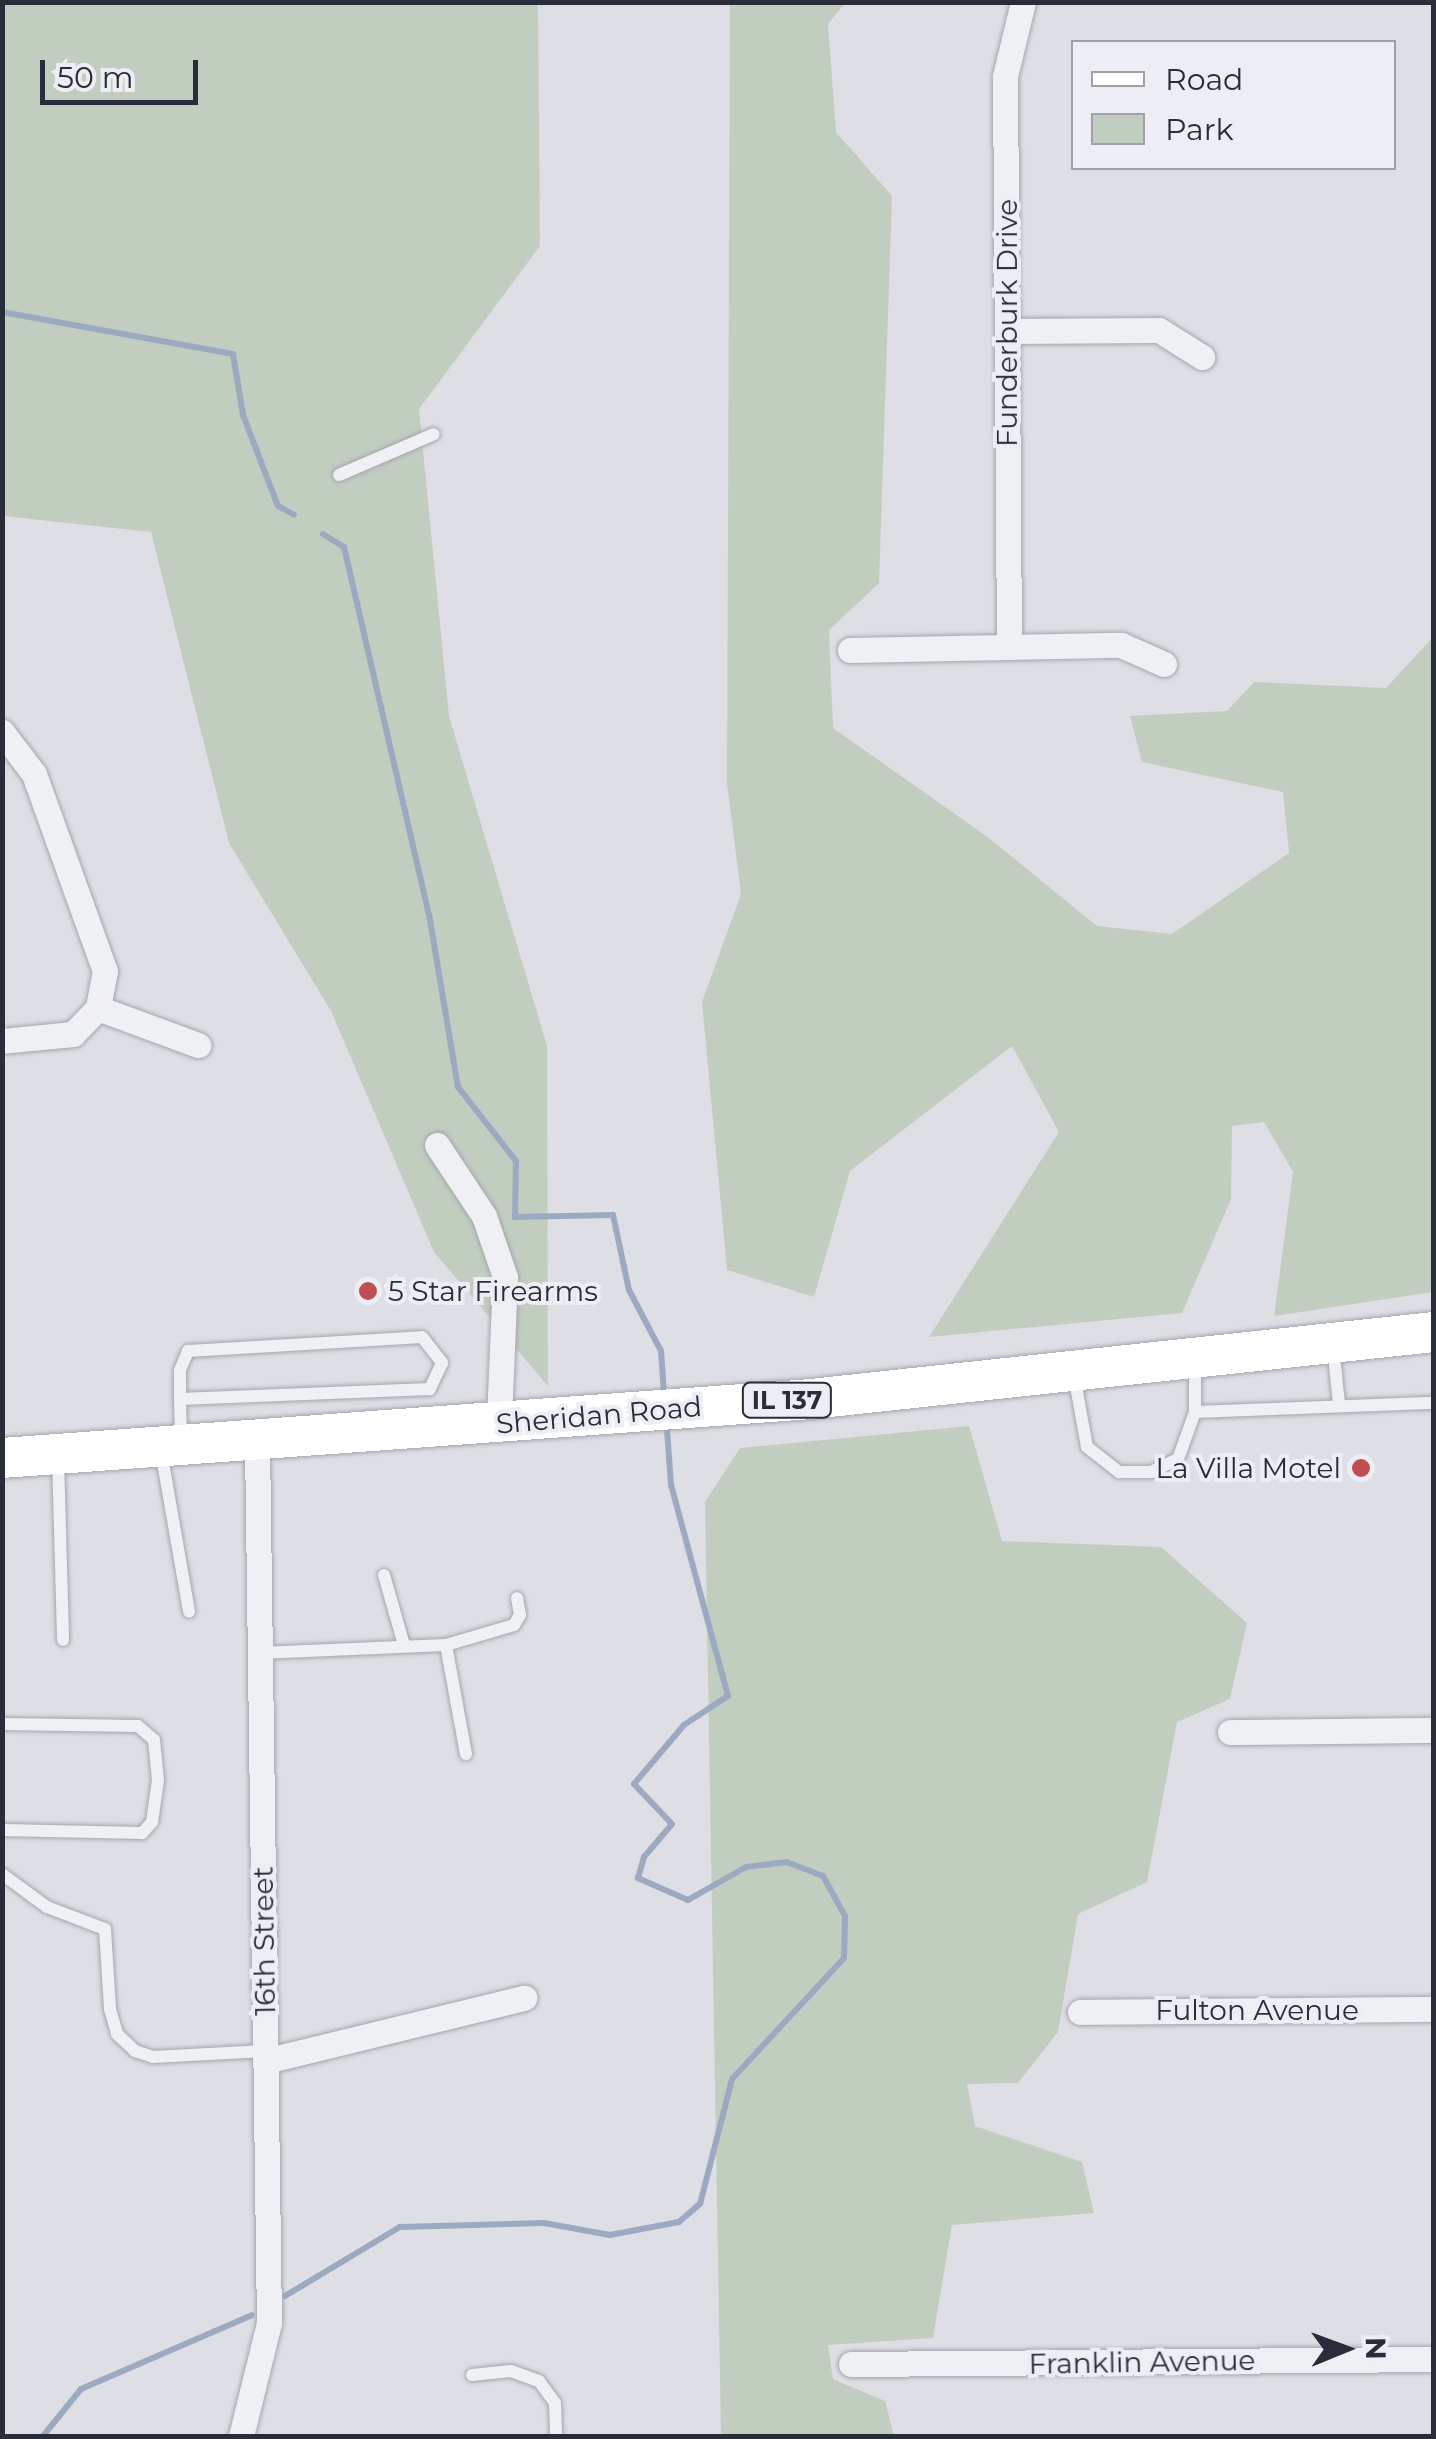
<!DOCTYPE html>
<style>
body{margin:0}
#map{position:relative;width:1436px;height:2439px;overflow:hidden;background:#dddfe5;font-family:Montserrat,sans-serif}
div>[style]{position:absolute}
.green>*{inset:0;background:#c1cebf}
.stream>*{height:6px;margin:-3px;padding:0 3px;transform-origin:3px;border-radius:3px;background:#9baac1}
.roads{filter:drop-shadow(0 0 2px #a3a6ae) drop-shadow(0 0 2px #a3a6ae)}
.lane>*{height:12px;margin:-6px;padding:0 6px;transform-origin:6px;border-radius:6px;background:#eff0f4}
.street>*{height:25px;margin:-12.5px;padding:0 12.5px;transform-origin:12.5px;border-radius:12.5px;background:#eff0f4}
.primary>*{height:40px;margin:-20px;padding:0 20px;transform-origin:20px;border-radius:20px;background:#fff}
.dots>*{width:28px;height:28px;translate:-50% -50%;box-sizing:border-box;border:5px solid #eceef3;border-radius:50%}
span{translate:-50% -50%;white-space:nowrap;text-align:center;line-height:1.15;-webkit-text-stroke:8px #eceef3;paint-order:stroke}
.shield-label span{padding:2px 8px;background:#eceef3;border:2px solid;border-radius:8px;-webkit-text-stroke-width:0}
.shield-label{font-size:25px;color:#282d39;font-weight:700}
.street-label{font-size:28px;color:#282d39}
.poi-label{font-size:28px;color:#282d39}
.left{translate:0 -50%;text-align:left}
.right{translate:-100% -50%;text-align:right}
.frame{position:absolute;inset:0;border:5px solid #282d39;pointer-events:none}
.legend{position:absolute;left:1071px;top:40px;width:325px;height:130px;box-sizing:border-box;background:#eceef3;border:2px solid #9ea1a9;margin:0;padding:12px 18px;list-style:none;font-size:30px;color:#282d39}
.legend li{display:flex;align-items:center;gap:20px;height:50px}
.legend b{width:50px;border:2px solid #9ea1a9}
.north{position:absolute;left:1296px;top:2299px;width:100px;height:100px;-webkit-text-stroke:8px #eceef3;paint-order:stroke;rotate:89deg;font-size:28px;font-weight:700;line-height:40px;text-align:center;color:#282d39}
.north::after{content:'';display:block;margin:auto;width:35px;height:45px;background:#282d39;clip-path:polygon(50% 0,100% 100%,50% 72%,0 100%)}
.scale{position:absolute;left:40px;top:60px;width:158px;height:45px;box-sizing:border-box;border:5px solid #282d39;border-top:0;padding-left:12px;font-size:30px;line-height:35px;white-space:nowrap;color:#282d39;-webkit-text-stroke:8px #eceef3;paint-order:stroke}
</style>
<div id="map">
<div class="green">
<div style="clip-path:polygon(3px 3px,538px 3px,540px 246px,419px 409px,449px 716px,547px 1046px,548px 1386px,434px 1252px,331px 1011px,229px 843px,151px 532px,3px 516px)"></div>
<div style="clip-path:polygon(730px 3px,845px 3px,828px 24px,836px 132px,892px 196px,879px 583px,829px 630px,833px 728px,989px 838px,1097px 926px,1172px 934px,1289px 853px,1283px 792px,1142px 762px,1130px 716px,1227px 711px,1254px 682px,1386px 688px,1433px 637px,1433px 1292px,1274px 1316px,1293px 1172px,1264px 1122px,1232px 1126px,1231px 1199px,1182px 1313px,929px 1337px,1059px 1132px,1012px 1046px,850px 1171px,814px 1297px,727px 1270px,702px 1002px,741px 894px,727px 784px)"></div>
<div style="clip-path:polygon(969px 1426px,1002px 1541px,1161px 1547px,1247px 1623px,1230px 1699px,1177px 1722px,1147px 1882px,1078px 1914px,1058px 2032px,1018px 2083px,967px 2084px,975px 2126px,1082px 2162px,1094px 2213px,952px 2225px,933px 2338px,828px 2345px,833px 2379px,885px 2401px,894px 2436px,721px 2436px,705px 1502px,740px 1448px)"></div>
</div>
<div class="stream">
<div style="left:2px;top:312px;width:235px;rotate:10.3deg"></div>
<div style="left:233px;top:354px;width:62px;rotate:80.7deg"></div>
<div style="left:243px;top:415px;width:97px;rotate:69deg"></div>
<div style="left:278px;top:506px;width:18px;rotate:29deg"></div>
<div style="left:323px;top:534px;width:25px;rotate:32deg"></div>
<div style="left:344px;top:547px;width:383px;rotate:77deg"></div>
<div style="left:430px;top:920px;width:169px;rotate:80.5deg"></div>
<div style="left:458px;top:1087px;width:94px;rotate:51.9deg"></div>
<div style="left:516px;top:1161px;width:56px;rotate:91deg"></div>
<div style="left:515px;top:1217px;width:98px;rotate:-1.2deg"></div>
<div style="left:613px;top:1215px;width:77px;rotate:78deg"></div>
<div style="left:629px;top:1290px;width:69px;rotate:62.3deg"></div>
<div style="left:661px;top:1351px;width:39px;rotate:86deg"></div>
<div style="left:285px;top:2296px;width:134px;rotate:-31deg"></div>
<div style="left:400px;top:2227px;width:144px;rotate:-1.6deg"></div>
<div style="left:544px;top:2223px;width:67px;rotate:10.3deg"></div>
<div style="left:610px;top:2235px;width:70px;rotate:-10.7deg"></div>
<div style="left:679px;top:2222px;width:28px;rotate:-41deg"></div>
<div style="left:700px;top:2204px;width:129px;rotate:-75.6deg"></div>
<div style="left:732px;top:2079px;width:165px;rotate:-47.2deg"></div>
<div style="left:844px;top:1958px;width:42px;rotate:-88.6deg"></div>
<div style="left:845px;top:1916px;width:46px;rotate:-118.8deg"></div>
<div style="left:823px;top:1876px;width:39px;rotate:-159deg"></div>
<div style="left:787px;top:1862px;width:41px;rotate:173deg"></div>
<div style="left:746px;top:1867px;width:67px;rotate:150.4deg"></div>
<div style="left:688px;top:1900px;width:55px;rotate:-156.3deg"></div>
<div style="left:638px;top:1878px;width:22px;rotate:-74deg"></div>
<div style="left:644px;top:1857px;width:43px;rotate:-49.7deg"></div>
<div style="left:672px;top:1824px;width:55px;rotate:-133.5deg"></div>
<div style="left:634px;top:1784px;width:77px;rotate:-49.7deg"></div>
<div style="left:684px;top:1725px;width:53px;rotate:-33.4deg"></div>
<div style="left:728px;top:1696px;width:219px;rotate:-105.1deg"></div>
<div style="left:671px;top:1485px;width:56px;rotate:-94.1deg"></div>
<div style="left:43px;top:2436px;width:60px;rotate:-51deg"></div>
<div style="left:81px;top:2389px;width:186px;rotate:-23.4deg"></div>
</div>
<div class="roads">
<div class="lane">
<div style="left:339px;top:475px;width:103px;rotate:-23.3deg"></div>
<div style="left:422px;top:1337px;width:33px;rotate:52deg"></div>
<div style="left:442px;top:1363px;width:29px;rotate:115deg"></div>
<div style="left:430px;top:1389px;width:250px;rotate:177.7deg"></div>
<div style="left:180px;top:1399px;width:29px;rotate:-90deg"></div>
<div style="left:180px;top:1370px;width:21px;rotate:-67deg"></div>
<div style="left:188px;top:1351px;width:234px;rotate:-3.4deg"></div>
<div style="left:1333px;top:1346px;width:58px;rotate:84.1deg"></div>
<div style="left:1195px;top:1364px;width:48px;rotate:90deg"></div>
<div style="left:1195px;top:1412px;width:239px;rotate:-2.2deg"></div>
<div style="left:1074px;top:1375px;width:73px;rotate:79.8deg"></div>
<div style="left:1087px;top:1447px;width:41px;rotate:38deg"></div>
<div style="left:1119px;top:1472px;width:32px"></div>
<div style="left:1151px;top:1472px;width:30px;rotate:-26deg"></div>
<div style="left:1178px;top:1459px;width:50px;rotate:-70.1deg"></div>
<div style="left:180px;top:1399px;width:41px;rotate:88.6deg"></div>
<div style="left:161px;top:1451px;width:163px;rotate:80.1deg"></div>
<div style="left:58px;top:1458px;width:182px;rotate:88.4deg"></div>
<div style="left:384px;top:1575px;width:73px;rotate:74.1deg"></div>
<div style="left:446px;top:1645px;width:71px;rotate:-16.4deg"></div>
<div style="left:514px;top:1625px;width:12px;rotate:-59deg"></div>
<div style="left:520px;top:1615px;width:17px;rotate:-100deg"></div>
<div style="left:260px;top:1653px;width:186px;rotate:-2.5deg"></div>
<div style="left:446px;top:1645px;width:111px;rotate:79.6deg"></div>
<div style="left:2px;top:1724px;width:136px;rotate:0.8deg"></div>
<div style="left:138px;top:1726px;width:21px;rotate:41deg"></div>
<div style="left:154px;top:1740px;width:40px;rotate:84.3deg"></div>
<div style="left:158px;top:1780px;width:42px;rotate:98.1deg"></div>
<div style="left:152px;top:1822px;width:15px;rotate:132deg"></div>
<div style="left:142px;top:1833px;width:140px;rotate:-178.8deg"></div>
<div style="left:2px;top:1874px;width:56px;rotate:36.3deg"></div>
<div style="left:47px;top:1907px;width:62px;rotate:20.8deg"></div>
<div style="left:105px;top:1929px;width:80px;rotate:86.4deg"></div>
<div style="left:110px;top:2009px;width:26px;rotate:74deg"></div>
<div style="left:117px;top:2034px;width:25px;rotate:43deg"></div>
<div style="left:135px;top:2051px;width:19px;rotate:18deg"></div>
<div style="left:153px;top:2057px;width:112px;rotate:-3.1deg"></div>
<div style="left:472px;top:2375px;width:39px;rotate:-6deg"></div>
<div style="left:511px;top:2371px;width:30px;rotate:20deg"></div>
<div style="left:539px;top:2381px;width:27px;rotate:54deg"></div>
<div style="left:555px;top:2403px;width:33px;rotate:88deg"></div>
</div>
<div class="street">
<div style="left:1007px;top:331px;width:152px;rotate:-0.4deg"></div>
<div style="left:1159px;top:330px;width:51px;rotate:32.1deg"></div>
<div style="left:1009px;top:647px;width:571px;rotate:-90.4deg"></div>
<div style="left:1005px;top:76px;width:76px;rotate:-76.3deg"></div>
<div style="left:850px;top:650px;width:271px;rotate:-1.1deg"></div>
<div style="left:1121px;top:645px;width:47px;rotate:23.8deg"></div>
<div style="left:2px;top:732px;width:53px;rotate:52.7deg"></div>
<div style="left:34px;top:774px;width:209px;rotate:70.2deg"></div>
<div style="left:105px;top:971px;width:38px;rotate:101deg"></div>
<div style="left:98px;top:1008px;width:36px;rotate:134deg"></div>
<div style="left:73px;top:1034px;width:71px;rotate:174.4deg"></div>
<div style="left:98px;top:1008px;width:107px;rotate:20.3deg"></div>
<div style="left:437px;top:1145px;width:85px;rotate:56.5deg"></div>
<div style="left:484px;top:1216px;width:65px;rotate:71deg"></div>
<div style="left:505px;top:1277px;width:146px;rotate:92.4deg"></div>
<div style="left:1230px;top:1732px;width:204px;rotate:-0.6deg"></div>
<div style="left:1080px;top:2012px;width:354px;rotate:-0.5deg"></div>
<div style="left:265px;top:2061px;width:267px;rotate:-13.7deg"></div>
<div style="left:851px;top:2364px;width:583px;rotate:-0.49deg"></div>
<div style="left:241px;top:2436px;width:116px;rotate:-76.1deg"></div>
<div style="left:269px;top:2323px;width:881px;rotate:-90.78deg"></div>
</div>
<div class="primary">
<div style="left:2px;top:1458px;width:811px;rotate:-4.17deg"></div>
<div style="left:811px;top:1399px;width:627px;rotate:-6.14deg"></div>
</div>
</div>
<div class="dots">
<div style="left:368px;top:1291px;background:#be4e53"></div>
<div style="left:1361px;top:1468px;background:#be4e53"></div>
</div>
<div class="shield-label">
<span style="left:787px;top:1400px">IL 137</span>
</div>
<div class="street-label">
<span style="left:1007px;top:323px;rotate:-90deg">Funderburk Drive</span>
<span style="left:599px;top:1415px;rotate:-5deg">Sheridan Road</span>
<span style="left:264px;top:1941px;rotate:-91deg">16th Street</span>
<span style="left:1257px;top:2010px">Fulton Avenue</span>
<span style="left:1142px;top:2362px;rotate:-1deg">Franklin Avenue</span>
</div>
<div class="poi-label">
<span class="left" style="left:388px;top:1291px">5 Star Firearms</span>
<span class="right" style="left:1341px;top:1468px">La Villa Motel</span>
</div>
<div class="frame"></div>
<ul class="legend">
<li><b style="height:12px;background:#fff"></b>Road</li>
<li><b style="height:28px;background:#c1cebf"></b>Park</li>
</ul>
<div class="north">N</div>
<div class="scale">50 m</div>
</div>
